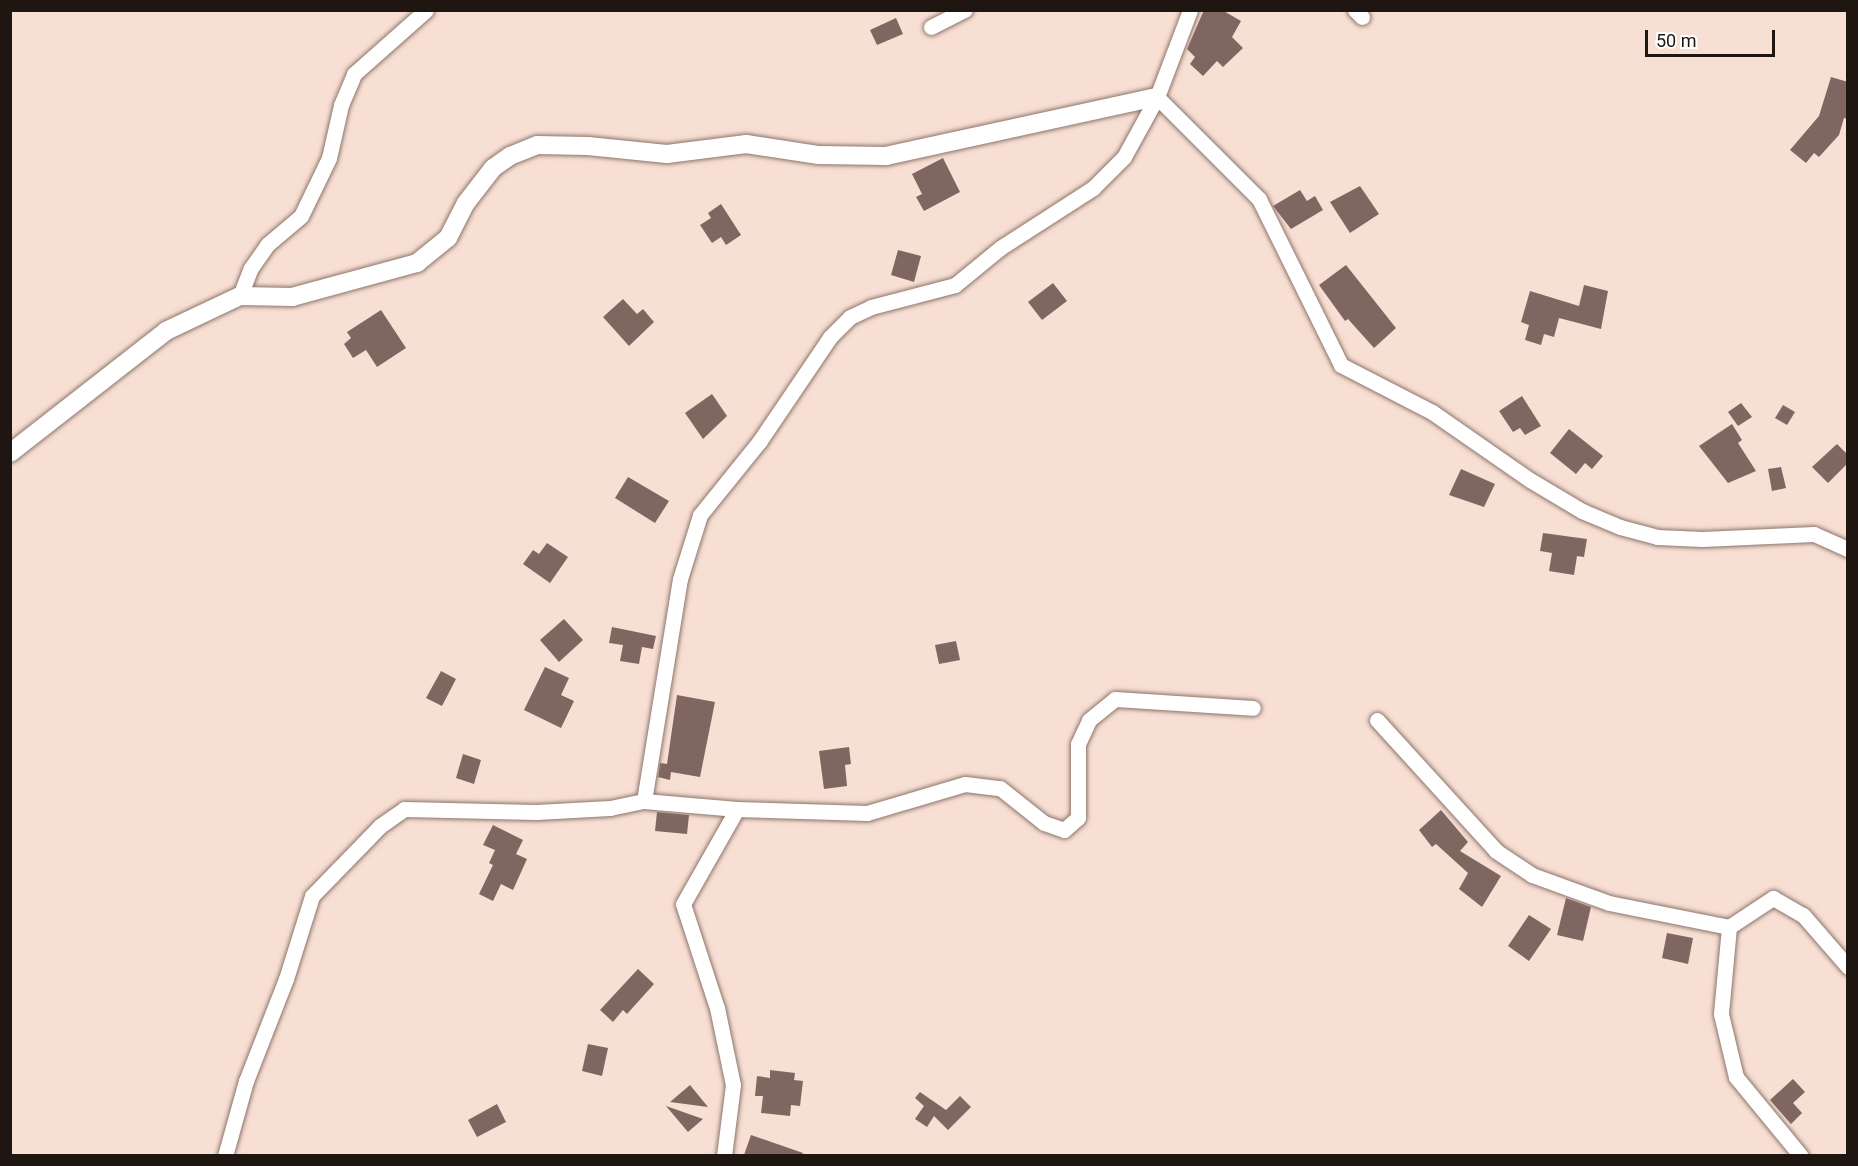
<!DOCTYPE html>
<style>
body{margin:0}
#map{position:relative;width:1858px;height:1166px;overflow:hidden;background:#f8dfd3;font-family:Roboto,sans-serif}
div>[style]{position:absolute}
.building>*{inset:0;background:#7f6661}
.roads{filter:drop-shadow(0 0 2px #8c756b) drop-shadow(0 0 2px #8c756b)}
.minor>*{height:15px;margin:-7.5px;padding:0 7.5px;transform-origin:7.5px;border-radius:7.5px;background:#fff}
.tertiary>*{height:18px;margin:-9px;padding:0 9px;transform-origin:9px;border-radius:9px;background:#fff}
span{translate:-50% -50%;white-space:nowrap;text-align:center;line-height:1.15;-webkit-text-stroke:6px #fff;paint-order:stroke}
.frame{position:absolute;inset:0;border:12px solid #1f1612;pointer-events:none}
.scale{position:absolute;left:1645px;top:30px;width:130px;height:27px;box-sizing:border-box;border:3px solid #1f1612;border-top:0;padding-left:8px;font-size:18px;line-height:21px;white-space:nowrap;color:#1f1612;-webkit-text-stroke:4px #fff;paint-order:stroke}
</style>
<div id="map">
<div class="building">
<div style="clip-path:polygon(1204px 10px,1222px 10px,1241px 21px,1232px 37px,1243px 48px,1223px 67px,1217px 61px,1203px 76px,1190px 64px,1195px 57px,1187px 49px)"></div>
<div style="clip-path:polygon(896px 18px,903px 34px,877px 45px,870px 30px)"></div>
<div style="clip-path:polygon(1831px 77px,1848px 82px,1848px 119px,1844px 118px,1839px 135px,1819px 157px,1814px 153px,1806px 163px,1790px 150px,1819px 116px)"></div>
<div style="clip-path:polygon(943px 158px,960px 192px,924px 211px,916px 197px,922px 194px,912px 174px)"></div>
<div style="clip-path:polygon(1360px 186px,1379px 214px,1350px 233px,1330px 202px)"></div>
<div style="clip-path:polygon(1300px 190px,1307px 201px,1315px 196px,1323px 210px,1291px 229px,1273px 206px)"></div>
<div style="clip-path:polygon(721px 204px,741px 235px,726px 245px,721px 237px,712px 243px,700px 225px,711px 218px,708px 213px)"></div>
<div style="clip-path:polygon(898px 250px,921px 256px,914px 282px,891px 275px)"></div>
<div style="clip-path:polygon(1346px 265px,1396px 328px,1374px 348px,1348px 319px,1345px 321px,1319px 285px)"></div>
<div style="clip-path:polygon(1053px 283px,1067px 301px,1042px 320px,1028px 302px)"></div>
<div style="clip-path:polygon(1584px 285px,1608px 291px,1601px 329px,1559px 318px,1554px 337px,1544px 334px,1541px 345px,1525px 340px,1529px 325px,1521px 322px,1530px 291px,1579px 306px)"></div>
<div style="clip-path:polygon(623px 299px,637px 314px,643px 309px,654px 322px,629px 346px,603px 317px)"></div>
<div style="clip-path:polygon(381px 310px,406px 348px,377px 367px,366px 350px,353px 358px,344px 344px,351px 338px,347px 332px)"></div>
<div style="clip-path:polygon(712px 394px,727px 416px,703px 439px,685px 413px)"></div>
<div style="clip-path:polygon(1522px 396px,1541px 426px,1525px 435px,1520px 428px,1513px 432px,1499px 411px)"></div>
<div style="clip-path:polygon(1741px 403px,1752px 417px,1738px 426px,1728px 412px)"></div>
<div style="clip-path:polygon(1783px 405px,1795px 412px,1787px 425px,1775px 418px)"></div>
<div style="clip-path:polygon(1732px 424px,1742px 440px,1738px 443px,1756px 471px,1728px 483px,1699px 446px)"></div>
<div style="clip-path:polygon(1569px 429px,1603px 456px,1592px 469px,1585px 463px,1576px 474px,1550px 453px)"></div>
<div style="clip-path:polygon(1837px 444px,1848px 455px,1848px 463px,1828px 483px,1812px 467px)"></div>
<div style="clip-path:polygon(1781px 467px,1786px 488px,1772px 491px,1768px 469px)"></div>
<div style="clip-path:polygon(1461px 469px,1495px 484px,1484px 507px,1449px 495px)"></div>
<div style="clip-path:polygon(628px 477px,669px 501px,655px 523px,615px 498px)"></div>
<div style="clip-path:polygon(1543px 533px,1587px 539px,1584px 557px,1577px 556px,1574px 575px,1549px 571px,1552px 553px,1540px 551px)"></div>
<div style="clip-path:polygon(547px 543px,568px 557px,550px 583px,523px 564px,533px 550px,539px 554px)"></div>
<div style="clip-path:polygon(564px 619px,583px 640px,559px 662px,540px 640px)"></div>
<div style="clip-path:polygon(612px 627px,656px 636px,653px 649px,642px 647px,639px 664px,620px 661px,623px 645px,609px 643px)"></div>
<div style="clip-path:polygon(956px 641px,960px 660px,939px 664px,935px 645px)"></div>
<div style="clip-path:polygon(545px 667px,569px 678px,561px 695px,574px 701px,561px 728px,524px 710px)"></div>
<div style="clip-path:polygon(441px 671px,456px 679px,442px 706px,426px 698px)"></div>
<div style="clip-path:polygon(677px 695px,715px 702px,700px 777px,671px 772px,670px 780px,658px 777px,660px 763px,667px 764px)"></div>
<div style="clip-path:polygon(849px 747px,851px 764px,845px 765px,847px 786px,824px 789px,819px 751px)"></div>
<div style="clip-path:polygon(463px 754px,481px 760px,474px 784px,456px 778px)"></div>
<div style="clip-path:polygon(1441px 810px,1468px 842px,1460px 851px,1501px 876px,1482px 907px,1459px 889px,1468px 873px,1436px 844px,1432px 847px,1419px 830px)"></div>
<div style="clip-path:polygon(657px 812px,689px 815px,687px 834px,655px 831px)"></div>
<div style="clip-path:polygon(493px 825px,523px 840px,516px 854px,527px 859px,513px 890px,501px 884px,493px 901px,479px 894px,493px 865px,489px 863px,495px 850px,483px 845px)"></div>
<div style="clip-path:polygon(1566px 898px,1591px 907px,1583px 941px,1557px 935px)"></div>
<div style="clip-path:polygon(1529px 915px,1551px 929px,1529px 961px,1508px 946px)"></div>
<div style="clip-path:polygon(1667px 933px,1693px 938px,1688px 964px,1662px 958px)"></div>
<div style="clip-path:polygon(638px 969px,654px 984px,627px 1014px,623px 1010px,613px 1022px,600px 1010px)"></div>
<div style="clip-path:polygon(588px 1044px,608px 1048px,602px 1076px,582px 1071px)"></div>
<div style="clip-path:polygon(770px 1070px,795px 1073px,794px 1080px,803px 1081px,800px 1106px,791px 1105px,790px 1116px,761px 1113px,763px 1096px,755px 1096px,757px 1076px,770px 1078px)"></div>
<div style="clip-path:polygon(1793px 1079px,1805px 1092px,1793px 1103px,1802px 1113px,1791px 1124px,1770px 1100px)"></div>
<div style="clip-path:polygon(690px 1085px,708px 1107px,670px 1102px)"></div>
<div style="clip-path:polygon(920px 1092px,946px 1110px,960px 1096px,971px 1107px,948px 1130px,934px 1116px,927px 1127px,915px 1119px,924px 1106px,915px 1098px)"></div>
<div style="clip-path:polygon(497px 1104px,506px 1122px,477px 1137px,468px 1120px)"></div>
<div style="clip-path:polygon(666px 1106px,703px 1119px,688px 1132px)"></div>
<div style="clip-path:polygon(751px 1135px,803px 1153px,802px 1155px,744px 1155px)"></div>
</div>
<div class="roads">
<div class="minor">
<div style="left:1355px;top:10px;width:10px;rotate:45deg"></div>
<div style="left:931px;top:27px;width:38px;rotate:-27deg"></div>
<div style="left:1157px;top:97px;width:144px;rotate:45deg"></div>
<div style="left:1259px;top:199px;width:185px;rotate:63.7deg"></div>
<div style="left:1341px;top:365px;width:102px;rotate:27.3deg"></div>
<div style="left:1432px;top:412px;width:119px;rotate:34.8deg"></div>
<div style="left:1530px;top:480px;width:61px;rotate:30.8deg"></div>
<div style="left:1582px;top:511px;width:41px;rotate:22.8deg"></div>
<div style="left:1620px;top:527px;width:38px;rotate:15deg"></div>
<div style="left:1657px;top:537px;width:45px;rotate:2.5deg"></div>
<div style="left:1702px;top:539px;width:112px;rotate:-2.6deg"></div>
<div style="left:1814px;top:534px;width:37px;rotate:24deg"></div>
<div style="left:240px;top:296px;width:30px;rotate:-69deg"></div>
<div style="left:251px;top:268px;width:29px;rotate:-55deg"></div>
<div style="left:268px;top:244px;width:43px;rotate:-40.3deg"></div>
<div style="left:301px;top:216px;width:64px;rotate:-64.2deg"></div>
<div style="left:329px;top:158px;width:54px;rotate:-77.2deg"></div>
<div style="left:341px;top:105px;width:34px;rotate:-67deg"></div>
<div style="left:354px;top:74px;width:96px;rotate:-41.6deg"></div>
<div style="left:1377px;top:720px;width:177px;rotate:47.7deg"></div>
<div style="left:1496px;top:851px;width:43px;rotate:33.7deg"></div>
<div style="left:1532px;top:875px;width:82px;rotate:20deg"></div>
<div style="left:1609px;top:903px;width:122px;rotate:11.3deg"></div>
<div style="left:1729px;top:927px;width:53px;rotate:-33.4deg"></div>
<div style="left:1773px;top:898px;width:34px;rotate:30deg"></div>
<div style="left:1803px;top:915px;width:69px;rotate:49.1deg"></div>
<div style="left:644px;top:801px;width:225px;rotate:-80.8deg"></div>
<div style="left:680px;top:579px;width:67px;rotate:-72.6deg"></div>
<div style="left:700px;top:515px;width:94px;rotate:-51.1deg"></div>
<div style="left:759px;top:442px;width:127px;rotate:-55.9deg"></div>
<div style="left:830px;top:337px;width:28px;rotate:-45deg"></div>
<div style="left:850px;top:317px;width:23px;rotate:-25deg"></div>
<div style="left:871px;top:307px;width:87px;rotate:-14.7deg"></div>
<div style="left:955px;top:285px;width:58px;rotate:-39.4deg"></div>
<div style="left:1000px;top:248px;width:111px;rotate:-32.8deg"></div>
<div style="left:1093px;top:188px;width:44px;rotate:-45deg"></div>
<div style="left:1124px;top:157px;width:68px;rotate:-61.2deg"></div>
<div style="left:1157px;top:97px;width:93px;rotate:-69.2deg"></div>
<div style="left:1729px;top:927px;width:87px;rotate:95.3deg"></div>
<div style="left:1721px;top:1014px;width:65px;rotate:76.6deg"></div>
<div style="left:1736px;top:1077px;width:102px;rotate:50.6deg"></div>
<div style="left:225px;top:1156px;width:78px;rotate:-74.4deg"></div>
<div style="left:246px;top:1081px;width:110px;rotate:-68.6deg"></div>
<div style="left:286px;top:979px;width:87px;rotate:-72.6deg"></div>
<div style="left:312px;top:896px;width:98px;rotate:-45.8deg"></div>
<div style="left:380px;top:826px;width:29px;rotate:-35deg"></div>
<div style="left:404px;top:809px;width:132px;rotate:1.3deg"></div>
<div style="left:536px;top:812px;width:74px;rotate:-3.1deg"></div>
<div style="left:610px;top:808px;width:35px;rotate:-12deg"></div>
<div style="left:644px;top:801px;width:93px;rotate:4.9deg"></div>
<div style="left:737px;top:809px;width:130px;rotate:1.8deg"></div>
<div style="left:867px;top:813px;width:102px;rotate:-16.5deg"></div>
<div style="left:965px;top:784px;width:35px;rotate:7deg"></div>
<div style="left:1000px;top:788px;width:56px;rotate:38.5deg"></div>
<div style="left:1044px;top:823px;width:21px;rotate:19deg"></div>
<div style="left:1064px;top:830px;width:18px;rotate:-41deg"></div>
<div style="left:1078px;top:818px;width:74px;rotate:-90deg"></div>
<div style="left:1078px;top:744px;width:26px;rotate:-65deg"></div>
<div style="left:1089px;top:720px;width:33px;rotate:-39deg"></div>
<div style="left:1115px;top:699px;width:138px;rotate:3.7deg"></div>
<div style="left:724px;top:1156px;width:72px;rotate:-82.8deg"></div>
<div style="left:733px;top:1085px;width:79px;rotate:-101.7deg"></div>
<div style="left:717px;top:1008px;width:109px;rotate:-108.1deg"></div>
<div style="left:683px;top:904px;width:109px;rotate:-60.4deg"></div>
</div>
<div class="tertiary">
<div style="left:10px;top:453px;width:198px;rotate:-38deg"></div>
<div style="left:166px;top:331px;width:82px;rotate:-25.3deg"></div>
<div style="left:240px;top:296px;width:52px;rotate:1.1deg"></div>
<div style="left:292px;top:297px;width:130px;rotate:-15.2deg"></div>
<div style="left:417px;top:263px;width:40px;rotate:-39deg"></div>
<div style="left:448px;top:238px;width:39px;rotate:-63deg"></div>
<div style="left:466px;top:203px;width:44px;rotate:-52.4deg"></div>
<div style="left:493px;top:168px;width:21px;rotate:-35deg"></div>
<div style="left:510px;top:156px;width:29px;rotate:-22deg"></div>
<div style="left:537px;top:145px;width:51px;rotate:1.1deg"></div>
<div style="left:588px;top:146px;width:79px;rotate:5.8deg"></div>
<div style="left:667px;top:154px;width:80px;rotate:-7.2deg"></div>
<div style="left:746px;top:144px;width:74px;rotate:8.6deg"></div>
<div style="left:819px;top:155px;width:67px;rotate:0.9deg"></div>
<div style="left:886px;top:156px;width:277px;rotate:-12.3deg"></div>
</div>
</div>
<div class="frame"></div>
<div class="scale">50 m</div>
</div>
